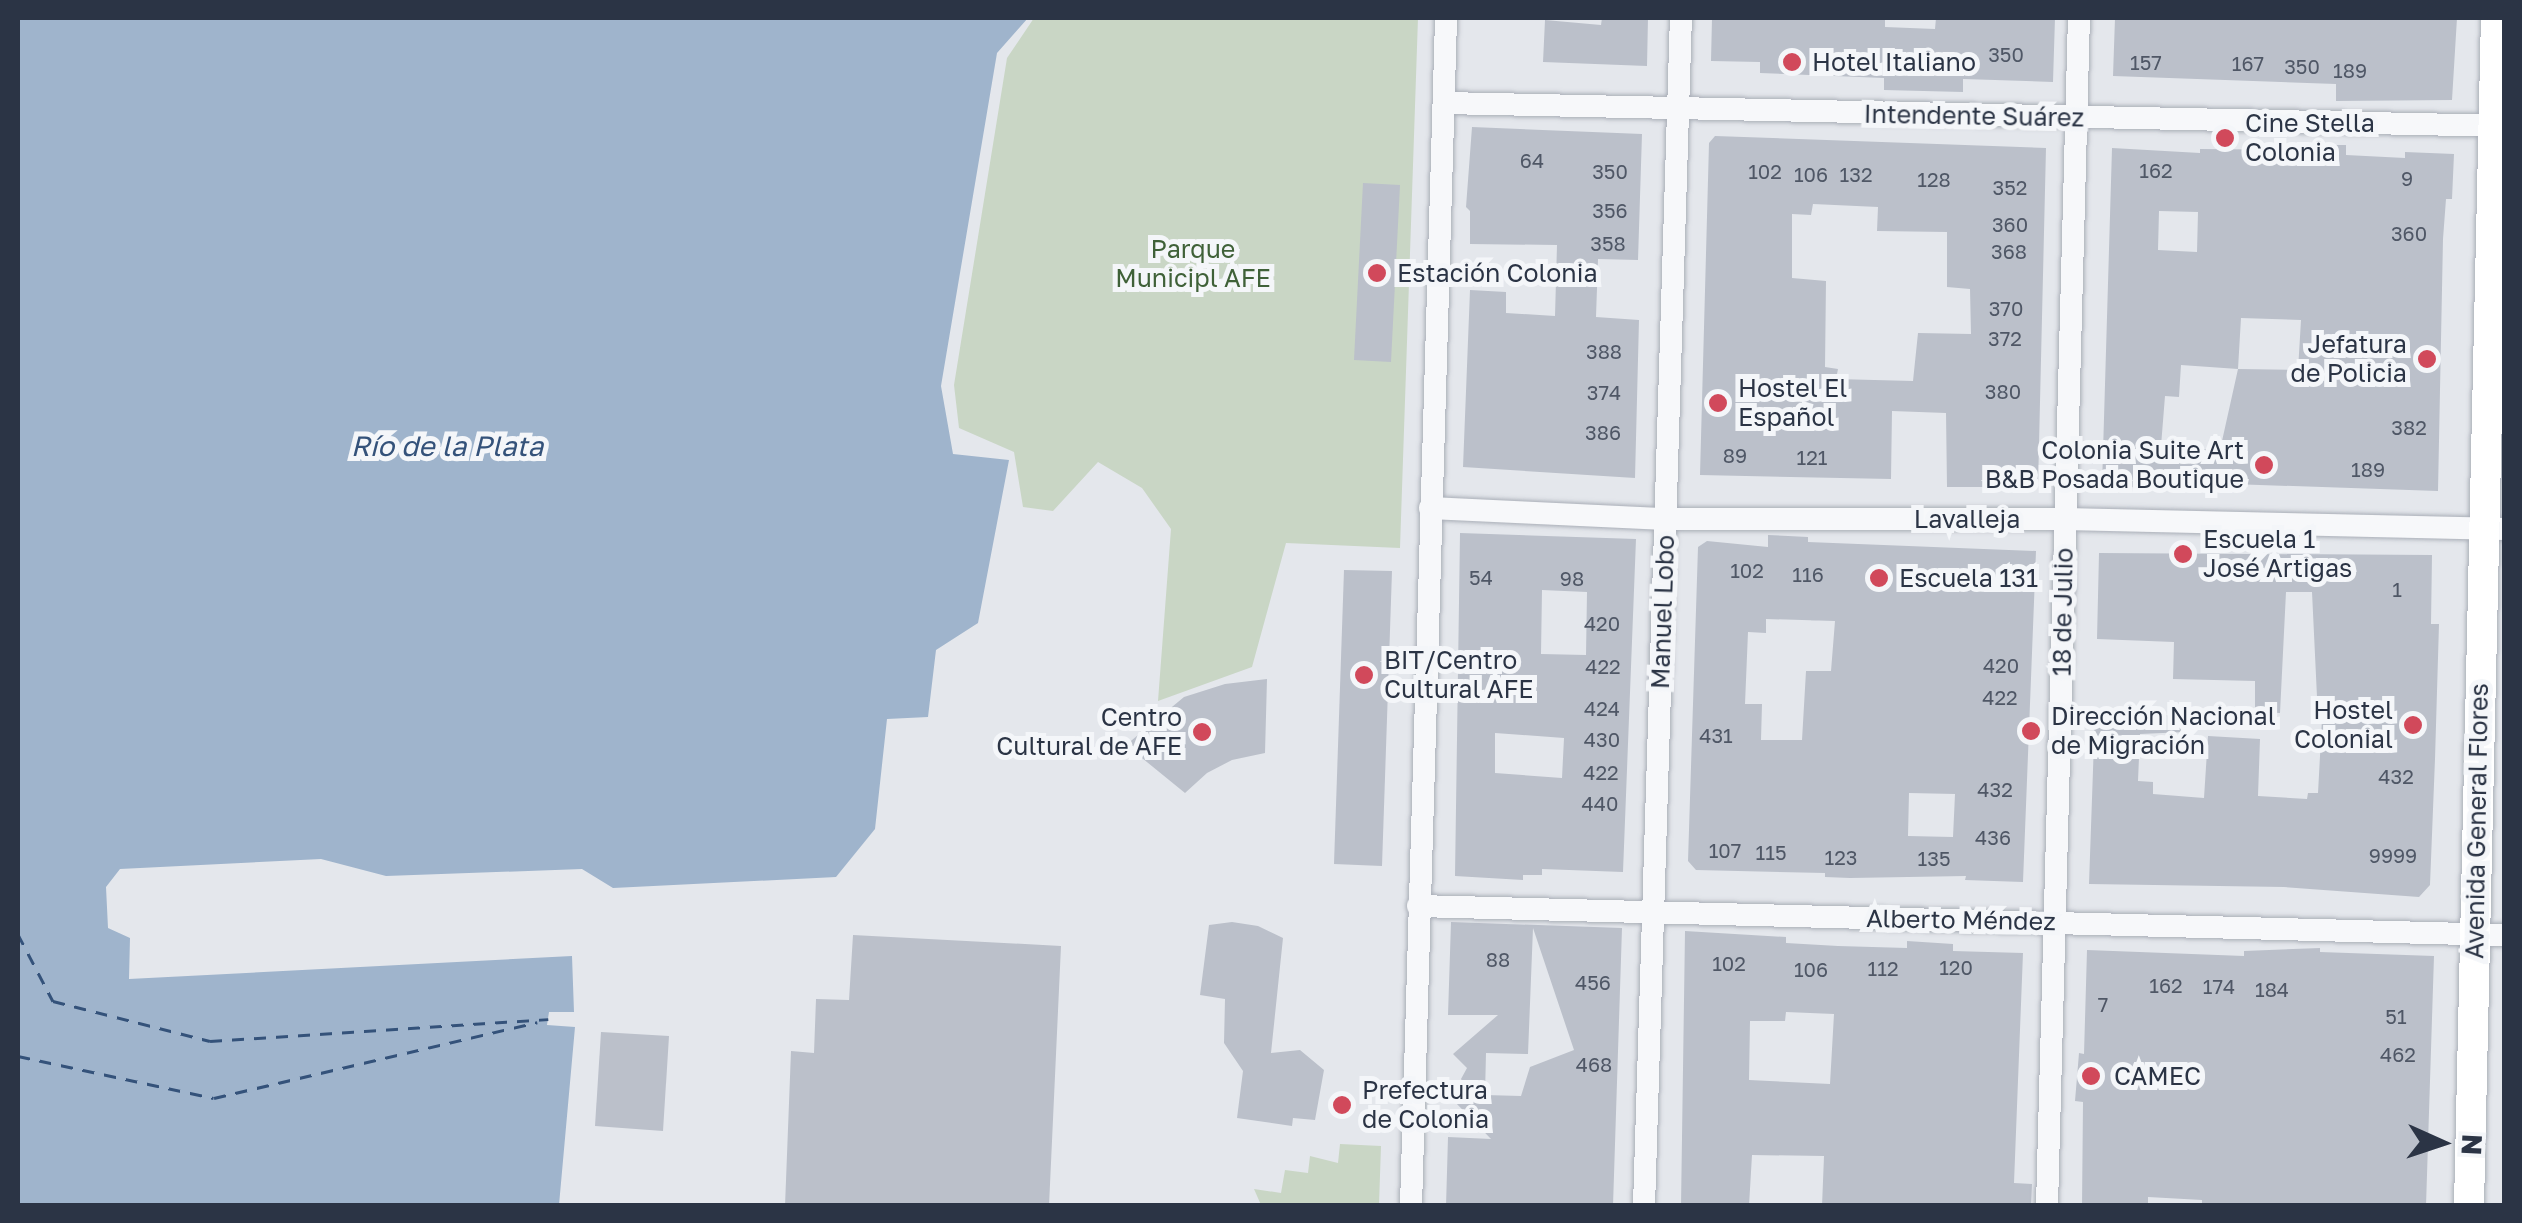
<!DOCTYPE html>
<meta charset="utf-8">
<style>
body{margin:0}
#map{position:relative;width:2522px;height:1223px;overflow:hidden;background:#e4e7ec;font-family:"Golos Text",sans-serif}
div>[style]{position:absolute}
.green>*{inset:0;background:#c9d6c5}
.water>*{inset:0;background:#9fb4cc}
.ferry>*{height:2.5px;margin-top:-1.25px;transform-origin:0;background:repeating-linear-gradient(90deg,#34527a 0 12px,transparent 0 22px)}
.building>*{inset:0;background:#bbc0ca}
.roads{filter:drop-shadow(0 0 2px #a9aeb7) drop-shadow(0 0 2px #a9aeb7)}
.street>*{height:22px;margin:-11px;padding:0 11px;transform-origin:11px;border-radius:11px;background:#f7f8fa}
.secondary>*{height:30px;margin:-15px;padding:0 15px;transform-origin:15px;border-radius:15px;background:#fff}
.dots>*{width:28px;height:28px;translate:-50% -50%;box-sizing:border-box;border:5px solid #f4f6f9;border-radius:50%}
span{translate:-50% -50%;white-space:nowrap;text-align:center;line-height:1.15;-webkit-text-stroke:10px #f4f6f9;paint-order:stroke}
.number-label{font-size:20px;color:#4f5766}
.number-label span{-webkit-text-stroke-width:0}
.poi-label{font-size:25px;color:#2b3445}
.left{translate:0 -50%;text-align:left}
.right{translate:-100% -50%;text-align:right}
.street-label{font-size:25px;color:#2b3445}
.park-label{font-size:25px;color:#3f6138}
.water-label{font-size:28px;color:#34527a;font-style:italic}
.frame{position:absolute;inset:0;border:20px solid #2b3445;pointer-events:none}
.north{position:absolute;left:2392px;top:1093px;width:100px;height:100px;-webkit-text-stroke:8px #f4f6f9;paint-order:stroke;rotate:93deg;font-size:28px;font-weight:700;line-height:40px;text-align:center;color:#2b3445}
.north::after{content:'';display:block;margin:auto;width:35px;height:45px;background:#2b3445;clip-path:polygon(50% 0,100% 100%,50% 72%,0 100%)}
</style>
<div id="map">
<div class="green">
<div style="clip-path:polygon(1034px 18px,1418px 18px,1400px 548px,1286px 543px,1252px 667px,1158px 701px,1171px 529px,1142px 488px,1098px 462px,1053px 511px,1023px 507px,1014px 452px,959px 428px,954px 385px,1007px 58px)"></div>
<div style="clip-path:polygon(1340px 1144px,1381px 1146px,1379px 1205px,1261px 1205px,1254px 1189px,1281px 1193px,1285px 1170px,1308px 1173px,1310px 1156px,1338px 1163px)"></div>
</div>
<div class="water">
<div style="clip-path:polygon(18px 18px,1028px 18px,997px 53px,941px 386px,953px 454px,1009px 460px,978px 623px,936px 650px,928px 717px,887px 719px,875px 829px,836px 877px,613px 888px,582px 869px,386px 876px,321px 859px,120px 869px,106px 887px,108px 928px,130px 938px,129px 979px,572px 956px,574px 1012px,549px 1012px,547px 1025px,575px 1027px,559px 1205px,18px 1205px)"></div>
</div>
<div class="ferry">
<div style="left:18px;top:934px;width:76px;rotate:62.4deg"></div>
<div style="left:53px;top:1001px;width:162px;rotate:14.3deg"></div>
<div style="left:210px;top:1041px;width:339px;rotate:-3.7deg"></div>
<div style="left:18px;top:1056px;width:200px;rotate:12.1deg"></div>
<div style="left:214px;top:1098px;width:332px;rotate:-13.2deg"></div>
</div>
<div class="building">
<div style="clip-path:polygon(1602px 18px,1648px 18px,1647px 66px,1543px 62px,1545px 20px,1601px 25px)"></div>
<div style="clip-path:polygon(1712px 18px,1885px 18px,1885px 27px,1935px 29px,1936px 18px,2055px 18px,2053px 82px,1963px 79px,1963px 92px,1884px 90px,1884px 78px,1760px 73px,1760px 62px,1711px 61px)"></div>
<div style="clip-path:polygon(2115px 18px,2457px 18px,2452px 100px,2336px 101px,2336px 84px,2113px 76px)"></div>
<div style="clip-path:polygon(1472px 127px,1642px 134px,1638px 260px,1598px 259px,1596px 317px,1639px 320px,1635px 478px,1463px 467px,1470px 290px,1506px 292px,1506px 313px,1555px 316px,1557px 245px,1470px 244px,1470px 211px,1466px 207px)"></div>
<div style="clip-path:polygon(evenodd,1715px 136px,2046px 148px,2038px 487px,1947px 487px,1946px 413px,1892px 411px,1891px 479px,1700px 475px,1709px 143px,1715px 136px,1813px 204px,1878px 207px,1877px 231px,1947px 232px,1947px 287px,1970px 289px,1971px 334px,1918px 333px,1913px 381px,1836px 379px,1838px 369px,1825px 367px,1826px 281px,1792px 278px,1792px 214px,1811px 215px,1813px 204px)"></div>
<div style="clip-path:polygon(evenodd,2321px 145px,2346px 145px,2346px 155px,2405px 158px,2405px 152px,2454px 154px,2452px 199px,2446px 199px,2443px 239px,2438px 491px,2174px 482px,2174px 489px,2102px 486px,2112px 148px,2200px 153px,2200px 149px,2321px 150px,2321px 145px,2159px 211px,2198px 212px,2197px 252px,2158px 250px,2159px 211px,2321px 145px,2241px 318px,2301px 320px,2298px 370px,2238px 369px,2241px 318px,2321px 145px,2181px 365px,2238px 369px,2220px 450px,2161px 446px,2165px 396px,2179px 397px,2181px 365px)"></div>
<div style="clip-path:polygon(1363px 183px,1400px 185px,1391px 362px,1354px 360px)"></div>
<div style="clip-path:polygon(evenodd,1460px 533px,1636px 539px,1623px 872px,1542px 869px,1542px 875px,1523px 875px,1523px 880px,1455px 876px,1460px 533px,1542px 590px,1587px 592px,1586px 655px,1541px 654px,1542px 590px,1460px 533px,1495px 733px,1564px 738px,1562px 778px,1495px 773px,1495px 733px)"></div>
<div style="clip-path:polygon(evenodd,1768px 535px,1808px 537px,1808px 542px,2036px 551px,2023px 882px,1965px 880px,1966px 876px,1850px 878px,1825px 877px,1825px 873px,1696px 870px,1688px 861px,1698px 547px,1707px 541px,1768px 547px,1768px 535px,1766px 619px,1835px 621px,1831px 671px,1806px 671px,1802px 740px,1761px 740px,1762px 704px,1745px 704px,1748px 632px,1766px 633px,1766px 619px,1768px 535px,1909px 793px,1955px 794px,1953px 837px,1908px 836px,1909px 793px)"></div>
<div style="clip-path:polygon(2099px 553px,2432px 555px,2431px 624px,2439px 624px,2435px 759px,2430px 885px,2419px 897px,2284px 887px,2089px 884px,2095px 713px,2186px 716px,2186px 732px,2140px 734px,2138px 781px,2153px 782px,2153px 794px,2204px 798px,2208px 736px,2260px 739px,2258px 796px,2307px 799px,2308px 793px,2318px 793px,2322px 719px,2318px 718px,2312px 592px,2286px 592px,2280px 713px,2255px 712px,2255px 681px,2173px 679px,2174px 642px,2097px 639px)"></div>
<div style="clip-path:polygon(1344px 570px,1392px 571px,1382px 866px,1334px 864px)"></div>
<div style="clip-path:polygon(1267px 679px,1265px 753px,1232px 760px,1207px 773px,1185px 793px,1126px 745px,1184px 697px,1225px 684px)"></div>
<div style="clip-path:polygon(1232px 922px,1258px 926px,1283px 938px,1271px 1053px,1300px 1050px,1324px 1070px,1315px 1120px,1293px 1118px,1292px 1126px,1237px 1118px,1243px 1071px,1224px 1043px,1225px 999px,1200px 995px,1209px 925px)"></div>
<div style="clip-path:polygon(evenodd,1451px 922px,1622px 928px,1613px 1206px,1446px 1206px,1448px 1137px,1491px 1139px,1454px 1101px,1468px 1090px,1461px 1079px,1467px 1068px,1453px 1054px,1498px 1015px,1448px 1015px,1451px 922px,1533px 928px,1574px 1050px,1530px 1067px,1521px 1096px,1485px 1095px,1486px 1053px,1528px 1054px,1533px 928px)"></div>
<div style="clip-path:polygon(evenodd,1685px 931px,1786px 937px,1786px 943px,1838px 946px,1907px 948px,1907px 941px,1953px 944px,1953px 951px,2023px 953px,2014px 1183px,2032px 1184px,2031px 1206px,1822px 1206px,1824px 1156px,1752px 1155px,1749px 1206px,1681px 1206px,1685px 931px,1786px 1012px,1834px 1014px,1830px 1084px,1749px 1080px,1750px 1021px,1785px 1021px,1786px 1012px)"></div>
<div style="clip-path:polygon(853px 935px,1061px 946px,1049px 1206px,785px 1206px,791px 1051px,814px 1053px,816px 999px,849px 1000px)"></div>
<div style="clip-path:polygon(2320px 948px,2320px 952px,2434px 956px,2426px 1206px,2202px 1206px,2202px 1200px,2148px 1197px,2148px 1206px,2082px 1206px,2083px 1102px,2075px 1101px,2079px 1053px,2084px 1054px,2087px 950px,2244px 956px,2244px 951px)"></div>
<div style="clip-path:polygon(601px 1032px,669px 1036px,663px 1131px,595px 1126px)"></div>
</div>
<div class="roads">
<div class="street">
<div style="left:1444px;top:103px;width:1060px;rotate:1.24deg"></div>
<div style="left:1430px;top:508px;width:236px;rotate:2.7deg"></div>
<div style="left:1666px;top:519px;width:399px"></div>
<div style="left:2065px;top:519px;width:439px;rotate:1.3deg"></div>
<div style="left:1418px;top:906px;width:1086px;rotate:1.53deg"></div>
<div style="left:1411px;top:1206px;width:1189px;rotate:-88.31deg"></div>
<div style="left:1644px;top:1206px;width:1189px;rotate:-88.22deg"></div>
<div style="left:2047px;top:1206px;width:1188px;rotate:-88.46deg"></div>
</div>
<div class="secondary">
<div style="left:2469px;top:1206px;width:1188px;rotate:-88.7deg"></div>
</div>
</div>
<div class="dots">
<div style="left:1792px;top:62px;background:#d1495b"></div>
<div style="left:2225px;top:138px;background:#d1495b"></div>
<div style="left:1377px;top:273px;background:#d1495b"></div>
<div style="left:2427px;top:359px;background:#d1495b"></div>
<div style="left:1718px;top:403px;background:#d1495b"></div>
<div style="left:2264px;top:465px;background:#d1495b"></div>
<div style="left:2183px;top:554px;background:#d1495b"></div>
<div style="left:1879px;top:578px;background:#d1495b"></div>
<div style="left:1364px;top:675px;background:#d1495b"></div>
<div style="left:2413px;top:725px;background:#d1495b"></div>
<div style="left:2031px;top:731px;background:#d1495b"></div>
<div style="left:1202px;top:732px;background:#d1495b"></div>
<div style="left:2091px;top:1076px;background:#d1495b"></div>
<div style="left:1342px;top:1105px;background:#d1495b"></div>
</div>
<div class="number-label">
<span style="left:2006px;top:54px">350</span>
<span style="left:2146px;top:62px">157</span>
<span style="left:2248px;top:63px">167</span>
<span style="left:2302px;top:66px">350</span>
<span style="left:2350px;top:70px">189</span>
<span style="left:1532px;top:160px">64</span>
<span style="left:2156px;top:170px">162</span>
<span style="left:1610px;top:171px">350</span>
<span style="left:1765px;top:171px">102</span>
<span style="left:1811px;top:174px">106</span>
<span style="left:1856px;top:174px">132</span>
<span style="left:2407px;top:178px">9</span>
<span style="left:1934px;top:179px">128</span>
<span style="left:2010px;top:187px">352</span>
<span style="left:1610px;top:210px">356</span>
<span style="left:2010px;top:224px">360</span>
<span style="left:2409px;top:233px">360</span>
<span style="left:1608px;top:243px">358</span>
<span style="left:2009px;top:251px">368</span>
<span style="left:2006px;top:308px">370</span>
<span style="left:2005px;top:338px">372</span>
<span style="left:1604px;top:351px">388</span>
<span style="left:2003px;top:391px">380</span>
<span style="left:1604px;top:392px">374</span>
<span style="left:2409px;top:427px">382</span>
<span style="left:1603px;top:432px">386</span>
<span style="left:1735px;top:455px">89</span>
<span style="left:1812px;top:457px">121</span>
<span style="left:2368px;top:469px">189</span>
<span style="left:1747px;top:570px">102</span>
<span style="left:1808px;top:574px">116</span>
<span style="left:1481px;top:577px">54</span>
<span style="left:1572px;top:578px">98</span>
<span style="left:2397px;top:589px">1</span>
<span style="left:1602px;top:623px">420</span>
<span style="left:2001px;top:665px">420</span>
<span style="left:1603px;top:666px">422</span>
<span style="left:2000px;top:697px">422</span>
<span style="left:1602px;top:708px">424</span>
<span style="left:1716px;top:735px">431</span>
<span style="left:1602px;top:739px">430</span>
<span style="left:1601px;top:772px">422</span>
<span style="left:2396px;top:776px">432</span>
<span style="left:1995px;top:789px">432</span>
<span style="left:1600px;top:803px">440</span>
<span style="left:1993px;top:837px">436</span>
<span style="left:1725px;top:850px">107</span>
<span style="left:1771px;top:852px">115</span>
<span style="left:2393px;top:855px">9999</span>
<span style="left:1841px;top:857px">123</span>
<span style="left:1934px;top:858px">135</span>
<span style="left:1498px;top:959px">88</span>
<span style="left:1729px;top:963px">102</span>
<span style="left:1956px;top:967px">120</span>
<span style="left:1883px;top:968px">112</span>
<span style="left:1811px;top:969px">106</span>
<span style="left:1593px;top:982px">456</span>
<span style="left:2166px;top:985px">162</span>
<span style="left:2219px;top:986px">174</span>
<span style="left:2272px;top:989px">184</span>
<span style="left:2103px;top:1004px">7</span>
<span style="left:2396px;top:1016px">51</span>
<span style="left:2398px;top:1054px">462</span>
<span style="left:1594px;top:1064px">468</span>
</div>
<div class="poi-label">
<span class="left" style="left:1812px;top:62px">Hotel Italiano</span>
<span class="left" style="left:2245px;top:138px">Cine Stella<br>Colonia</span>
<span class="left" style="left:1397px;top:273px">Estación Colonia</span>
<span class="right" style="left:2407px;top:359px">Jefatura<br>de Policia</span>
<span class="left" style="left:1738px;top:403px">Hostel El<br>Español</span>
<span class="right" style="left:2244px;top:465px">Colonia Suite Art<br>B&amp;B Posada Boutique</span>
<span class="left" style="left:2203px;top:554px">Escuela 1<br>José Artigas</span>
<span class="left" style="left:1899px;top:578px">Escuela 131</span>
<span class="left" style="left:1384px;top:675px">BIT/Centro<br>Cultural AFE</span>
<span class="right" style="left:2393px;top:725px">Hostel<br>Colonial</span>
<span class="left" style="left:2051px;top:731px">Dirección Nacional<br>de Migración</span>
<span class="right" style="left:1182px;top:732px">Centro<br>Cultural de AFE</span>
<span class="left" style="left:2114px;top:1076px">CAMEC</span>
<span class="left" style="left:1362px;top:1105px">Prefectura<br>de Colonia</span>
</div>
<div class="street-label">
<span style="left:1974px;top:116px;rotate:1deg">Intendente Suárez</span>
<span style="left:1967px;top:519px">Lavalleja</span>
<span style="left:1663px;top:612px;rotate:-88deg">Manuel Lobo</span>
<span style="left:2063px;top:612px;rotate:-89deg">18 de Julio</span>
<span style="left:2477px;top:821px;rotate:-89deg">Avenida General Flores</span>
<span style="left:1961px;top:920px;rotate:1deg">Alberto Méndez</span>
</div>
<div class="park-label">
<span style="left:1193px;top:264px">Parque<br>Municipl AFE</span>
</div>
<div class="water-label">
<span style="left:447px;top:446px">Río de la Plata</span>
</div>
<div class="frame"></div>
<div class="north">N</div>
</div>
